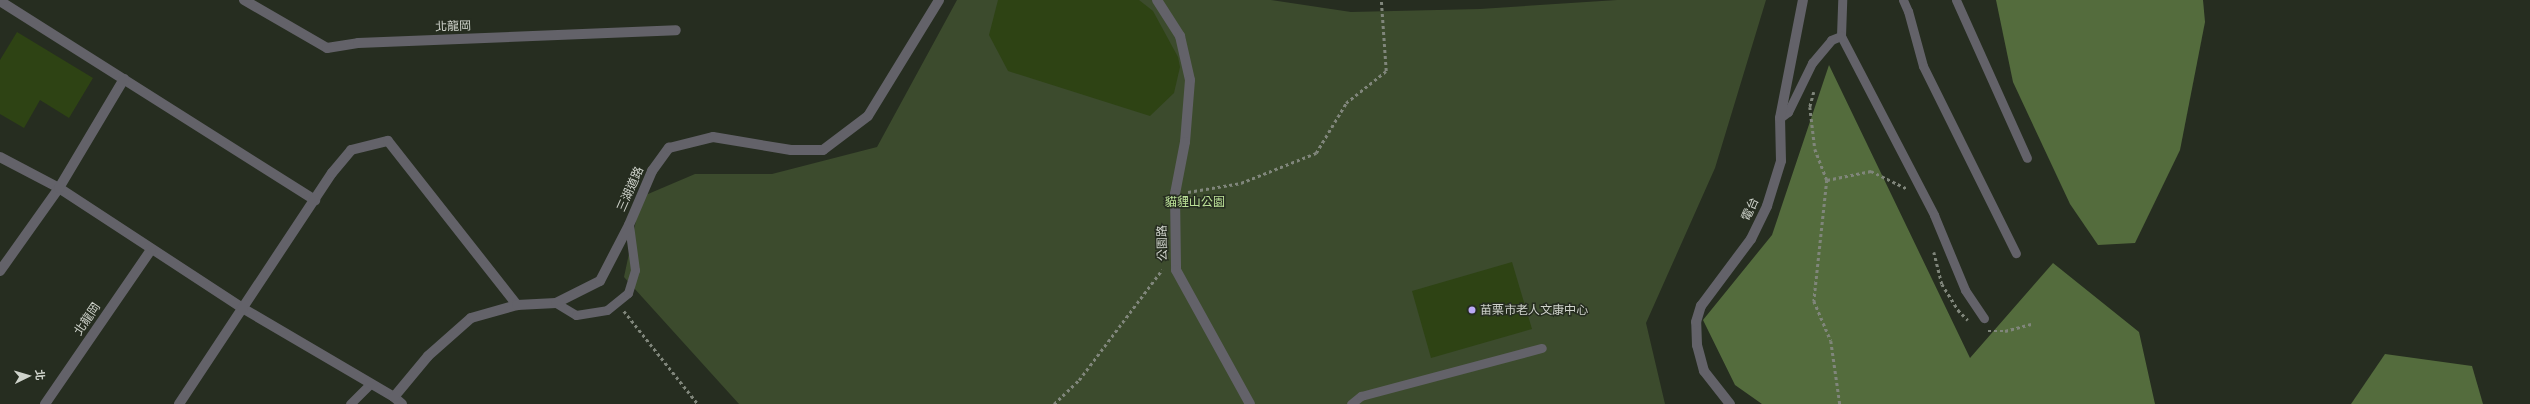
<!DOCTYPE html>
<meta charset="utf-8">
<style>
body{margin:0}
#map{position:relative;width:2530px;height:404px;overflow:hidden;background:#262d20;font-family:Barlow,"Noto Sans TC",sans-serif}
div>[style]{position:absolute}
.green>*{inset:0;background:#3c4b2d}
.forest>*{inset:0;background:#546c3d}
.building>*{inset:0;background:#2e4314}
.path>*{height:2.5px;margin-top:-1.25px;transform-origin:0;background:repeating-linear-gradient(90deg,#80867b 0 3px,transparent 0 6px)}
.service>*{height:9px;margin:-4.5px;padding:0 4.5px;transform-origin:4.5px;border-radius:4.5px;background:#636269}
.minor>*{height:10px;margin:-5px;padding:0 5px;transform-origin:5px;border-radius:5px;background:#636269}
.tertiary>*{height:10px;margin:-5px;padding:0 5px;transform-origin:5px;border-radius:5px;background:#636269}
.dots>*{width:11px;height:11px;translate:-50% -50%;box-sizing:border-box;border:2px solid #262d20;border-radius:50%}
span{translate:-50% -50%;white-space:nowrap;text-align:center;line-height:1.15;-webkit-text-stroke:3px #262d20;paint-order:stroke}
.street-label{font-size:12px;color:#cfd3cb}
.park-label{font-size:12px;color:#bce298}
.poi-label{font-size:12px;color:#cfd3cb}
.left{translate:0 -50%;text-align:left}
.north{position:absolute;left:8px;top:356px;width:40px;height:40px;-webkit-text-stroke:3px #262d20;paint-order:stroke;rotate:85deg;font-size:11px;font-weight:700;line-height:16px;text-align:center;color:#cfd3cb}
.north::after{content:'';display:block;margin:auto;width:14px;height:18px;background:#cfd3cb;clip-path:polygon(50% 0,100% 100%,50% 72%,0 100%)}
</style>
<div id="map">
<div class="green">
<div style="clip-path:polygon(957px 0,1271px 0,1351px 12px,1480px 9px,1617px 0,1766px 0,1715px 168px,1646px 323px,1665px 404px,739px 404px,624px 277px,641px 197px,695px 174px,772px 174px,877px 147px)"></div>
</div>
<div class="forest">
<div style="clip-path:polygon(1996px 0,2203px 0,2205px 22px,2180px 150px,2135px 243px,2098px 245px,2070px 204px,2013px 82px)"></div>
<div style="clip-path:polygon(1829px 65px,1970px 358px,2053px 263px,2139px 332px,2155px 404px,1762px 404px,1735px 385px,1703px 320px,1772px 235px)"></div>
<div style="clip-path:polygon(2385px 354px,2472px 366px,2483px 404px,2351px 404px)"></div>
</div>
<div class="building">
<div style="clip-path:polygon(998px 0,1139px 0,1153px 11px,1178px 57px,1180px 67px,1174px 93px,1150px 116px,1008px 71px,989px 35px)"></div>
<div style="clip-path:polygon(17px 32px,93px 78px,69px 118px,40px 100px,24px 128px,0 114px,0 60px)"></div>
<div style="clip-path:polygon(1512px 262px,1532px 329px,1431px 358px,1412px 291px)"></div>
</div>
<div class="path">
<div style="left:1814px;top:92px;width:16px;rotate:105deg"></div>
<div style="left:1810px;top:107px;width:42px;rotate:83.2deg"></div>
<div style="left:1815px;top:149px;width:33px;rotate:69deg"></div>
<div style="left:1827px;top:180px;width:122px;rotate:96.1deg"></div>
<div style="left:1814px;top:301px;width:43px;rotate:67deg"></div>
<div style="left:1831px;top:341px;width:64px;rotate:81.9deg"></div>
<div style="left:1827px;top:180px;width:45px;rotate:-11.6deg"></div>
<div style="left:1871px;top:171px;width:39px;rotate:26deg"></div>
<div style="left:1188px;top:192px;width:54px;rotate:-9.6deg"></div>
<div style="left:1241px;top:183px;width:81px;rotate:-21.8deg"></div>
<div style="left:1316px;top:153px;width:58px;rotate:-59deg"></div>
<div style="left:1346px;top:103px;width:51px;rotate:-38.7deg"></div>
<div style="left:1386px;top:71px;width:71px;rotate:-94deg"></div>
<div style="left:1934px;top:252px;width:33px;rotate:76deg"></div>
<div style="left:1942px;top:284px;width:31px;rotate:58deg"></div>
<div style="left:1958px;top:310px;width:14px;rotate:45deg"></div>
<div style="left:624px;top:311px;width:119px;rotate:51.5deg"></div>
<div style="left:1988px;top:331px;width:17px"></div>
<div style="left:2005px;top:331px;width:27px;rotate:-15deg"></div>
<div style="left:1054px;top:404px;width:35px;rotate:-44deg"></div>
<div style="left:1079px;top:380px;width:138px;rotate:-53deg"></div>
</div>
<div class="service">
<div style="left:1903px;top:0;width:12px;rotate:66deg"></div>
<div style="left:1908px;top:11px;width:57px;rotate:74.7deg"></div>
<div style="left:1923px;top:66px;width:209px;rotate:63.6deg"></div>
<div style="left:1956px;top:0;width:173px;rotate:65.8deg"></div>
<div style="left:1841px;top:36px;width:36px;rotate:-88deg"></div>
<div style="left:1780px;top:118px;width:10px;rotate:-37deg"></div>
<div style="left:1788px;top:112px;width:55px;rotate:-63.9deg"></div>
<div style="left:1812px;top:63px;width:30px;rotate:-50deg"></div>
<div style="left:1831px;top:40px;width:11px;rotate:-22deg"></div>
<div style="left:1841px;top:36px;width:202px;rotate:62.5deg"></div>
<div style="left:1934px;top:215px;width:81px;rotate:67.5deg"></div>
<div style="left:1965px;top:290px;width:34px;rotate:56deg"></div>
<div style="left:556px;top:303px;width:23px;rotate:31deg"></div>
<div style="left:576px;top:315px;width:31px;rotate:-9deg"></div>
<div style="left:607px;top:310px;width:27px;rotate:-39deg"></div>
<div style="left:628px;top:293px;width:24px;rotate:-73deg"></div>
<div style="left:635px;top:270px;width:45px;rotate:-97.6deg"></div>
<div style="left:350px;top:404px;width:28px;rotate:-45deg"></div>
<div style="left:1351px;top:404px;width:13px;rotate:-39deg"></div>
<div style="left:1361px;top:396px;width:187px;rotate:-14.9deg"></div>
</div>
<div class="minor">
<div style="left:244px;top:0;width:96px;rotate:30deg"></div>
<div style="left:327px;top:48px;width:31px;rotate:-9deg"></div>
<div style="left:358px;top:43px;width:318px;rotate:-2.3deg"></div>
<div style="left:1157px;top:0;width:43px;rotate:57.4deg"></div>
<div style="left:1180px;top:36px;width:45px;rotate:77.2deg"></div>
<div style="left:1190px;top:80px;width:62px;rotate:94.6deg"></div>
<div style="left:1185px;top:142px;width:53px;rotate:100.9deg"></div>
<div style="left:1175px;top:194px;width:76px;rotate:89.2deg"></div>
<div style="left:1176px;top:270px;width:153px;rotate:61.1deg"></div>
<div style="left:0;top:1px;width:373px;rotate:32.3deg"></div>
<div style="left:0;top:157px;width:67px;rotate:27.7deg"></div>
<div style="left:59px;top:188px;width:221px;rotate:33.2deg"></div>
<div style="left:244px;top:309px;width:174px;rotate:30.4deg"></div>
<div style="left:0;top:271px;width:102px;rotate:-54.6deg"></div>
<div style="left:59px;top:188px;width:127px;rotate:-59.2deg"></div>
<div style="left:45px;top:404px;width:187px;rotate:-55.5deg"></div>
<div style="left:179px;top:404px;width:277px;rotate:-56.5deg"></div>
<div style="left:332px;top:173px;width:30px;rotate:-50deg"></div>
<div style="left:351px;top:150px;width:38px;rotate:-14deg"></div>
<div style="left:388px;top:141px;width:209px;rotate:51.8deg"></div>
<div style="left:1730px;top:404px;width:42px;rotate:-128.2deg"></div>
<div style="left:1704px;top:371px;width:27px;rotate:-105deg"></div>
<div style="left:1697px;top:345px;width:23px;rotate:-92deg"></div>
<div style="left:1696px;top:322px;width:17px;rotate:-73deg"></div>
<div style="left:1701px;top:306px;width:84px;rotate:-53.3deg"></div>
<div style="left:1751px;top:239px;width:37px;rotate:-64deg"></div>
<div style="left:1767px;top:206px;width:47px;rotate:-72.7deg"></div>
<div style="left:1781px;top:161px;width:43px;rotate:-91.3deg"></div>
<div style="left:1780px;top:118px;width:120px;rotate:-79deg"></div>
</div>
<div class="tertiary">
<div style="left:402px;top:404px;width:11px;rotate:-139deg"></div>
<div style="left:394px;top:397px;width:53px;rotate:-50.3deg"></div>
<div style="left:428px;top:356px;width:57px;rotate:-41.5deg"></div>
<div style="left:471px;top:318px;width:48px;rotate:-15.8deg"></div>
<div style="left:517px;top:305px;width:39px;rotate:-3deg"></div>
<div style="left:556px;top:303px;width:49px;rotate:-26.6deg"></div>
<div style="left:600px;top:281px;width:63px;rotate:-62.6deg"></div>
<div style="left:629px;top:225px;width:59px;rotate:-66.9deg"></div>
<div style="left:652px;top:171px;width:29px;rotate:-54deg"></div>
<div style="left:669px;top:148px;width:45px;rotate:-14deg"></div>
<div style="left:713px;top:137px;width:79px;rotate:9.5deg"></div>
<div style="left:791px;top:150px;width:32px"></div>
<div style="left:823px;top:150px;width:56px;rotate:-37.1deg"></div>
<div style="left:868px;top:116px;width:136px;rotate:-58.5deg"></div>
</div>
<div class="dots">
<div style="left:1472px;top:310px;background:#bbaaf6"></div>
</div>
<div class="street-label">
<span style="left:453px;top:26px;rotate:-2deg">北龍岡</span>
<span style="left:630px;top:189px;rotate:-66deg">三湖道路</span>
<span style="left:1750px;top:209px;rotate:-66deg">電台</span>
<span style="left:1162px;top:243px;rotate:-91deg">公園路</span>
<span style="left:87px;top:319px;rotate:-56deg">北龍岡</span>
</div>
<div class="park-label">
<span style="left:1195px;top:202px">貓貍山公園</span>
</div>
<div class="poi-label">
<span class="left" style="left:1480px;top:310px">苗栗市老人文康中心</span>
</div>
<div class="north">北</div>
</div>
